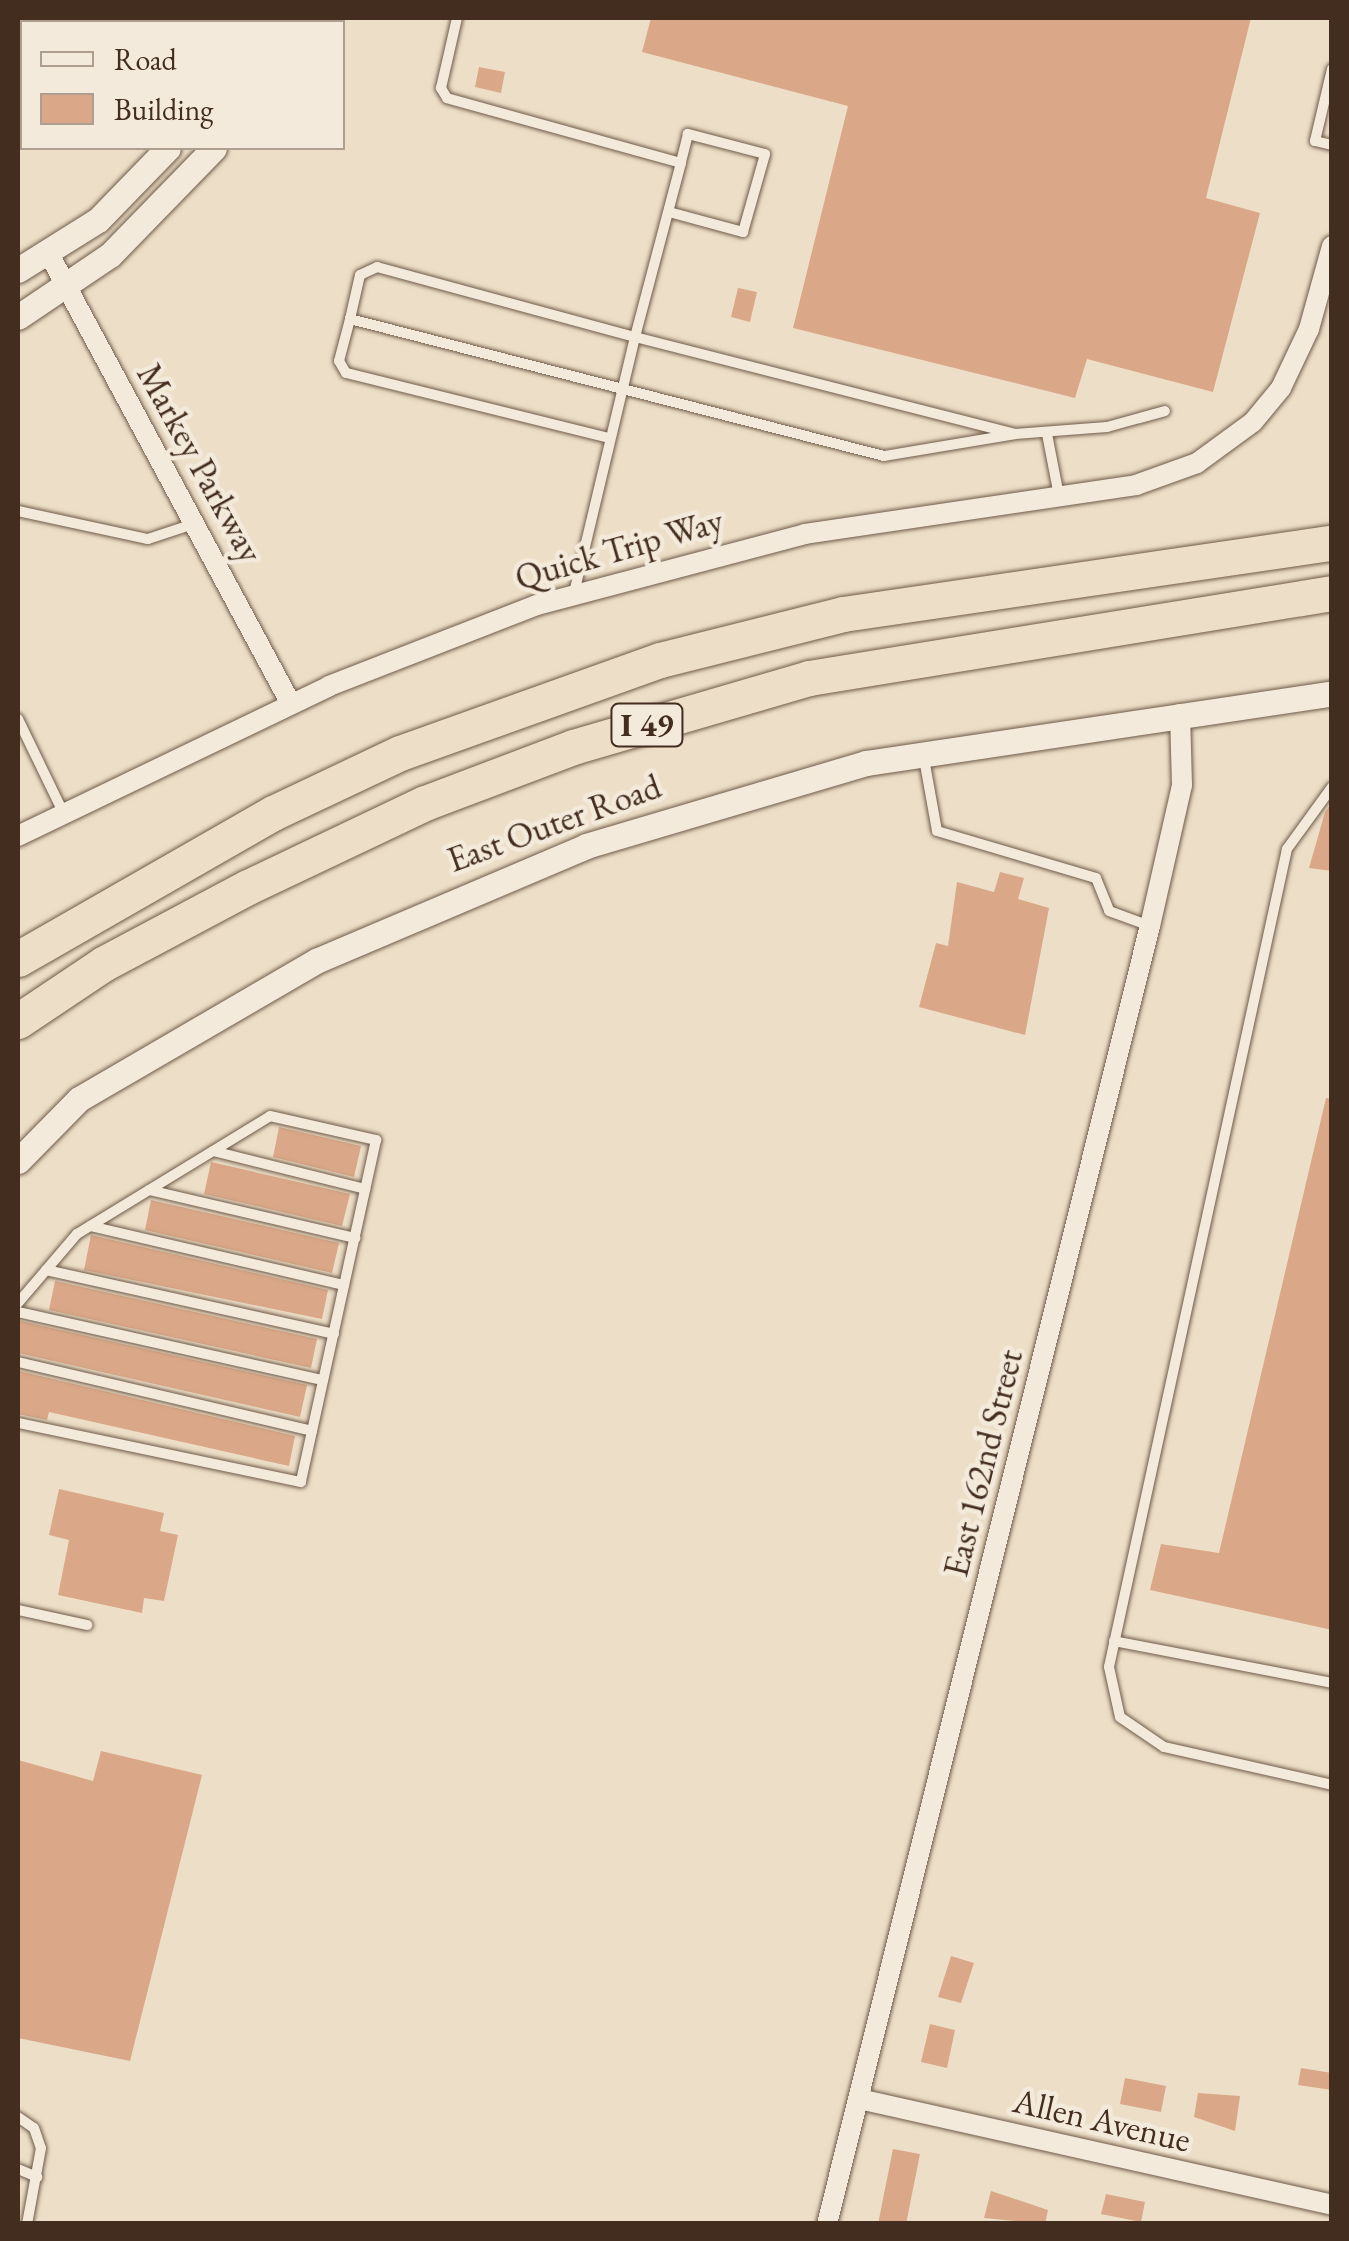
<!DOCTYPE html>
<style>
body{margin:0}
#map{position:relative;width:1349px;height:2241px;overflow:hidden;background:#eddfc7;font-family:"EB Garamond",serif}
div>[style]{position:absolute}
.building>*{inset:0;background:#daa888}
.roads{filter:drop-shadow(0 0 2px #6e5a49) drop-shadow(0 0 2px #6e5a49)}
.service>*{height:10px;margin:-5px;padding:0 5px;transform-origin:5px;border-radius:5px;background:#f3eadb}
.minor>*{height:20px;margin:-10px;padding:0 10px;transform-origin:10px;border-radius:10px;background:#f3eadb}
.tertiary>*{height:25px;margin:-12.5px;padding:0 12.5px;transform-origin:12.5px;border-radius:12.5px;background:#f3eadb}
.motorway>*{height:35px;margin:-17.5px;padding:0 17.5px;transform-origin:17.5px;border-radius:17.5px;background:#eddfc7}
span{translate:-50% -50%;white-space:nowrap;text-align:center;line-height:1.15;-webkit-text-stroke:9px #f3eadb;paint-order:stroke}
.shield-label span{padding:2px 8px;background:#f3eadb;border:2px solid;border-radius:8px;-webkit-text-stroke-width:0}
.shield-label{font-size:32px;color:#432d1f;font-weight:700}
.street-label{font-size:35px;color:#432d1f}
.frame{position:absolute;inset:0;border:20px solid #432d1f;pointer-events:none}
.legend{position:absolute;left:20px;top:20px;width:325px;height:130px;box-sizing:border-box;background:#f3eadb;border:2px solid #ad9e90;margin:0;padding:12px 18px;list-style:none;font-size:30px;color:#432d1f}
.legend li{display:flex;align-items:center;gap:20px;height:50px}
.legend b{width:50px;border:2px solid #ad9e90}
</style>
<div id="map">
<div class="building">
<div style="clip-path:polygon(651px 18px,1251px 18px,1206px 198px,1260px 213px,1213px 392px,1087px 359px,1075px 398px,793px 328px,848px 106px,642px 52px)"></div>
<div style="clip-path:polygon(479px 67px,505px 72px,501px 93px,475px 87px)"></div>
<div style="clip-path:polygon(738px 288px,757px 292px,750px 322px,731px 317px)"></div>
<div style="clip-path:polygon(1331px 804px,1332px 871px,1309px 868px,1325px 812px)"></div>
<div style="clip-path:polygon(1000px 872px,1024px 878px,1018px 899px,1049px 908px,1025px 1035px,919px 1007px,936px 943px,948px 946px,957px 882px,994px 892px)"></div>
<div style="clip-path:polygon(1326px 1098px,1332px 1099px,1332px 1630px,1150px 1590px,1161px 1544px,1219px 1553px)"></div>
<div style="clip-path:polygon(279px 1127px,361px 1146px,354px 1177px,273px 1157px)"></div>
<div style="clip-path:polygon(211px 1162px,350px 1194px,342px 1226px,204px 1194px)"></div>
<div style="clip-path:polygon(151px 1200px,339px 1243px,332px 1273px,145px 1230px)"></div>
<div style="clip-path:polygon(91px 1235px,328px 1290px,322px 1319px,84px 1270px)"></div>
<div style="clip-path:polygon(55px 1281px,317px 1339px,311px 1368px,49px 1310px)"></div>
<div style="clip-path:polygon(20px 1321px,307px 1385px,300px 1417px,18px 1353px)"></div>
<div style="clip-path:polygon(19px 1371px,295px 1436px,289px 1466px,49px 1412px,47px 1420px,18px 1414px)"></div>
<div style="clip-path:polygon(59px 1489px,164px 1513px,160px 1531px,178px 1535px,164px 1601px,144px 1598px,142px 1613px,58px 1595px,69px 1540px,49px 1535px)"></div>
<div style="clip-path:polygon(101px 1751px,202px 1775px,130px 2061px,18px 2038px,18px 1760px,93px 1781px)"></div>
<div style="clip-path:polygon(951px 1956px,974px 1963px,961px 2003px,938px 1997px)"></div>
<div style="clip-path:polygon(930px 2024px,955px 2030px,947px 2068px,921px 2062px)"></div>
<div style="clip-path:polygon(1301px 2068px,1332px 2073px,1332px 2090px,1298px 2085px)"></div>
<div style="clip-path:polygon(1125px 2078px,1166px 2086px,1161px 2112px,1120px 2104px)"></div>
<div style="clip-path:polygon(1198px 2093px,1240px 2096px,1235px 2131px,1194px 2117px)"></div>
<div style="clip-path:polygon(893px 2149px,920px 2154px,906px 2224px,878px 2224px)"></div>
<div style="clip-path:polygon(991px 2191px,1048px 2210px,1045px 2224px,984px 2218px)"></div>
<div style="clip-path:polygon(1106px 2194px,1145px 2202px,1141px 2222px,1101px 2214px)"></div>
</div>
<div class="roads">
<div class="service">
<div style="left:1332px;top:69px;width:74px;rotate:103.3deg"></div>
<div style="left:1315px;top:141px;width:17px;rotate:13deg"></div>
<div style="left:669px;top:212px;width:77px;rotate:15.1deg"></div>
<div style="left:743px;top:232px;width:81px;rotate:-74.2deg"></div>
<div style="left:765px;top:154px;width:80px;rotate:-165.4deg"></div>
<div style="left:688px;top:134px;width:30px;rotate:104deg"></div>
<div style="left:350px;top:319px;width:45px;rotate:-77.2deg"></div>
<div style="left:360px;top:275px;width:19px;rotate:-25deg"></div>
<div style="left:377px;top:267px;width:267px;rotate:15.2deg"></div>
<div style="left:635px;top:337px;width:180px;rotate:-75.2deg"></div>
<div style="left:681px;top:163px;width:243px;rotate:-164.5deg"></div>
<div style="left:447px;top:98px;width:12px;rotate:-121deg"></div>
<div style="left:441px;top:88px;width:72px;rotate:-77.1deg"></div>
<div style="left:1047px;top:434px;width:63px;rotate:79deg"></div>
<div style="left:609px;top:438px;width:271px;rotate:-166.1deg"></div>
<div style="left:346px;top:373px;width:14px;rotate:-120deg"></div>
<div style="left:339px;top:361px;width:43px;rotate:-75.3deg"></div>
<div style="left:350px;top:319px;width:551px;rotate:14.39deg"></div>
<div style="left:884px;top:456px;width:133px;rotate:-9.5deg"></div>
<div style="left:18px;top:511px;width:133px;rotate:12.2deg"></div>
<div style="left:148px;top:539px;width:51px;rotate:-18.4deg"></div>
<div style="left:574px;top:593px;width:263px;rotate:-76.6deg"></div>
<div style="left:635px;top:337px;width:392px;rotate:14.3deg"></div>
<div style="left:1015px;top:434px;width:92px;rotate:-4.4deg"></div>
<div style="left:1107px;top:427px;width:60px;rotate:-15.4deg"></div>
<div style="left:18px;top:719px;width:106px;rotate:64.2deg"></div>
<div style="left:923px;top:753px;width:79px;rotate:79.8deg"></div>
<div style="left:937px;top:831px;width:166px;rotate:16.5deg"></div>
<div style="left:1096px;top:878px;width:35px;rotate:68deg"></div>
<div style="left:1109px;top:911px;width:44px;rotate:20.1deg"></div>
<div style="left:1332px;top:787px;width:77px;rotate:126deg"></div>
<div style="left:1287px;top:849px;width:837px;rotate:102.28deg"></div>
<div style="left:1109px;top:1667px;width:51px;rotate:77.6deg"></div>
<div style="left:1120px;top:1717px;width:53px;rotate:34.3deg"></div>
<div style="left:1164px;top:1747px;width:172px;rotate:12.7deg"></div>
<div style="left:213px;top:1151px;width:157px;rotate:14deg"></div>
<div style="left:149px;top:1190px;width:212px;rotate:13.1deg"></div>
<div style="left:90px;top:1226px;width:261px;rotate:13.1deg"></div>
<div style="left:46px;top:1270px;width:295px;rotate:12.5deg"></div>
<div style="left:18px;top:1303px;width:91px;rotate:-49.5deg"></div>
<div style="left:77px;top:1234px;width:226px;rotate:-31.4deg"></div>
<div style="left:270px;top:1116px;width:109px;rotate:12.8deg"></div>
<div style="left:376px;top:1140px;width:350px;rotate:102.4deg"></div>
<div style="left:301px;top:1482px;width:289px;rotate:-168.2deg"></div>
<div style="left:18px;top:1312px;width:312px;rotate:12.6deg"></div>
<div style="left:18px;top:1362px;width:302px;rotate:13.2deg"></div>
<div style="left:18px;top:1610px;width:71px;rotate:12.3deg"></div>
<div style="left:1114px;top:1641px;width:222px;rotate:10.9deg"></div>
<div style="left:18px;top:2117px;width:19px;rotate:35deg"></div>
<div style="left:34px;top:2128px;width:21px;rotate:71deg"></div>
<div style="left:41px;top:2148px;width:77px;rotate:100.4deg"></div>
<div style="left:18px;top:2169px;width:21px;rotate:23deg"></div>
</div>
<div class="minor">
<div style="left:49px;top:254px;width:511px;rotate:61.73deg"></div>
<div style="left:18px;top:836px;width:345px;rotate:-25.7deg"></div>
<div style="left:329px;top:686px;width:223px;rotate:-21.3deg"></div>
<div style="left:537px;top:605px;width:277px;rotate:-14.8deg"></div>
<div style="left:805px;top:534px;width:335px;rotate:-8.4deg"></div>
<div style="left:1136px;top:485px;width:65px;rotate:-19.8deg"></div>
<div style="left:1197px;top:463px;width:69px;rotate:-36.2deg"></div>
<div style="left:1253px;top:422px;width:44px;rotate:-50.5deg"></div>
<div style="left:1281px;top:388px;width:65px;rotate:-64.6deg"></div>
<div style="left:1309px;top:329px;width:86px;rotate:-74.5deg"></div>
<div style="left:859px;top:2099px;width:485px;rotate:12.6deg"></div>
<div style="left:827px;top:2224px;width:1338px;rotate:-76.03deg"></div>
<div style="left:1150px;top:926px;width:145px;rotate:-77.2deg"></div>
<div style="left:1182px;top:785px;width:71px;rotate:-91.6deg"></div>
</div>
<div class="tertiary">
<div style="left:254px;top:22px;width:5px;rotate:-53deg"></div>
<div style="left:299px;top:22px;width:5px;rotate:-53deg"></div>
<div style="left:18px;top:270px;width:94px;rotate:-32deg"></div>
<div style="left:98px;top:220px;width:100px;rotate:-45.8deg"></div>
<div style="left:18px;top:317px;width:111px;rotate:-34deg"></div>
<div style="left:110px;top:255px;width:149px;rotate:-45.8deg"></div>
<div style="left:18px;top:1161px;width:87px;rotate:-45.5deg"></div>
<div style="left:79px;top:1099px;width:276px;rotate:-30.2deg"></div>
<div style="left:318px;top:960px;width:291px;rotate:-23deg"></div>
<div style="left:586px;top:846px;width:292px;rotate:-16.5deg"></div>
<div style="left:866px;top:763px;width:471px;rotate:-8.5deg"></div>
</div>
<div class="motorway">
<div style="left:18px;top:959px;width:294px;rotate:-29.8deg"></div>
<div style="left:273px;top:813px;width:140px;rotate:-25.3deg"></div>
<div style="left:400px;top:753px;width:276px;rotate:-19.7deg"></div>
<div style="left:660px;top:660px;width:189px;rotate:-14.1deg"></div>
<div style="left:843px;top:614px;width:494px;rotate:-8.3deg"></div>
<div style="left:18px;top:1021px;width:102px;rotate:-33.8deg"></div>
<div style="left:103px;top:964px;width:164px;rotate:-28deg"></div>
<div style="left:248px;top:887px;width:196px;rotate:-25.4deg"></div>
<div style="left:425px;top:803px;width:158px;rotate:-20.7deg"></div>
<div style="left:573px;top:747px;width:246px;rotate:-16.3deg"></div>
<div style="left:809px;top:678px;width:530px;rotate:-9.23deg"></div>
</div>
</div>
<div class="shield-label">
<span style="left:647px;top:725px">I 49</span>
</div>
<div class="street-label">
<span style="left:200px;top:463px;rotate:61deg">Markey Parkway</span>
<span style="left:619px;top:549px;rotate:-16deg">Quick Trip Way</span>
<span style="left:554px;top:823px;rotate:-20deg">East Outer Road</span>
<span style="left:983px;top:1463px;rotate:-76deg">East 162nd Street</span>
<span style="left:1102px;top:2120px;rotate:13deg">Allen Avenue</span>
</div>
<div class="frame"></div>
<ul class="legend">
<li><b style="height:12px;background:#f3eadb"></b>Road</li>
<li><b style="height:28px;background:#daa888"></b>Building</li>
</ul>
</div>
